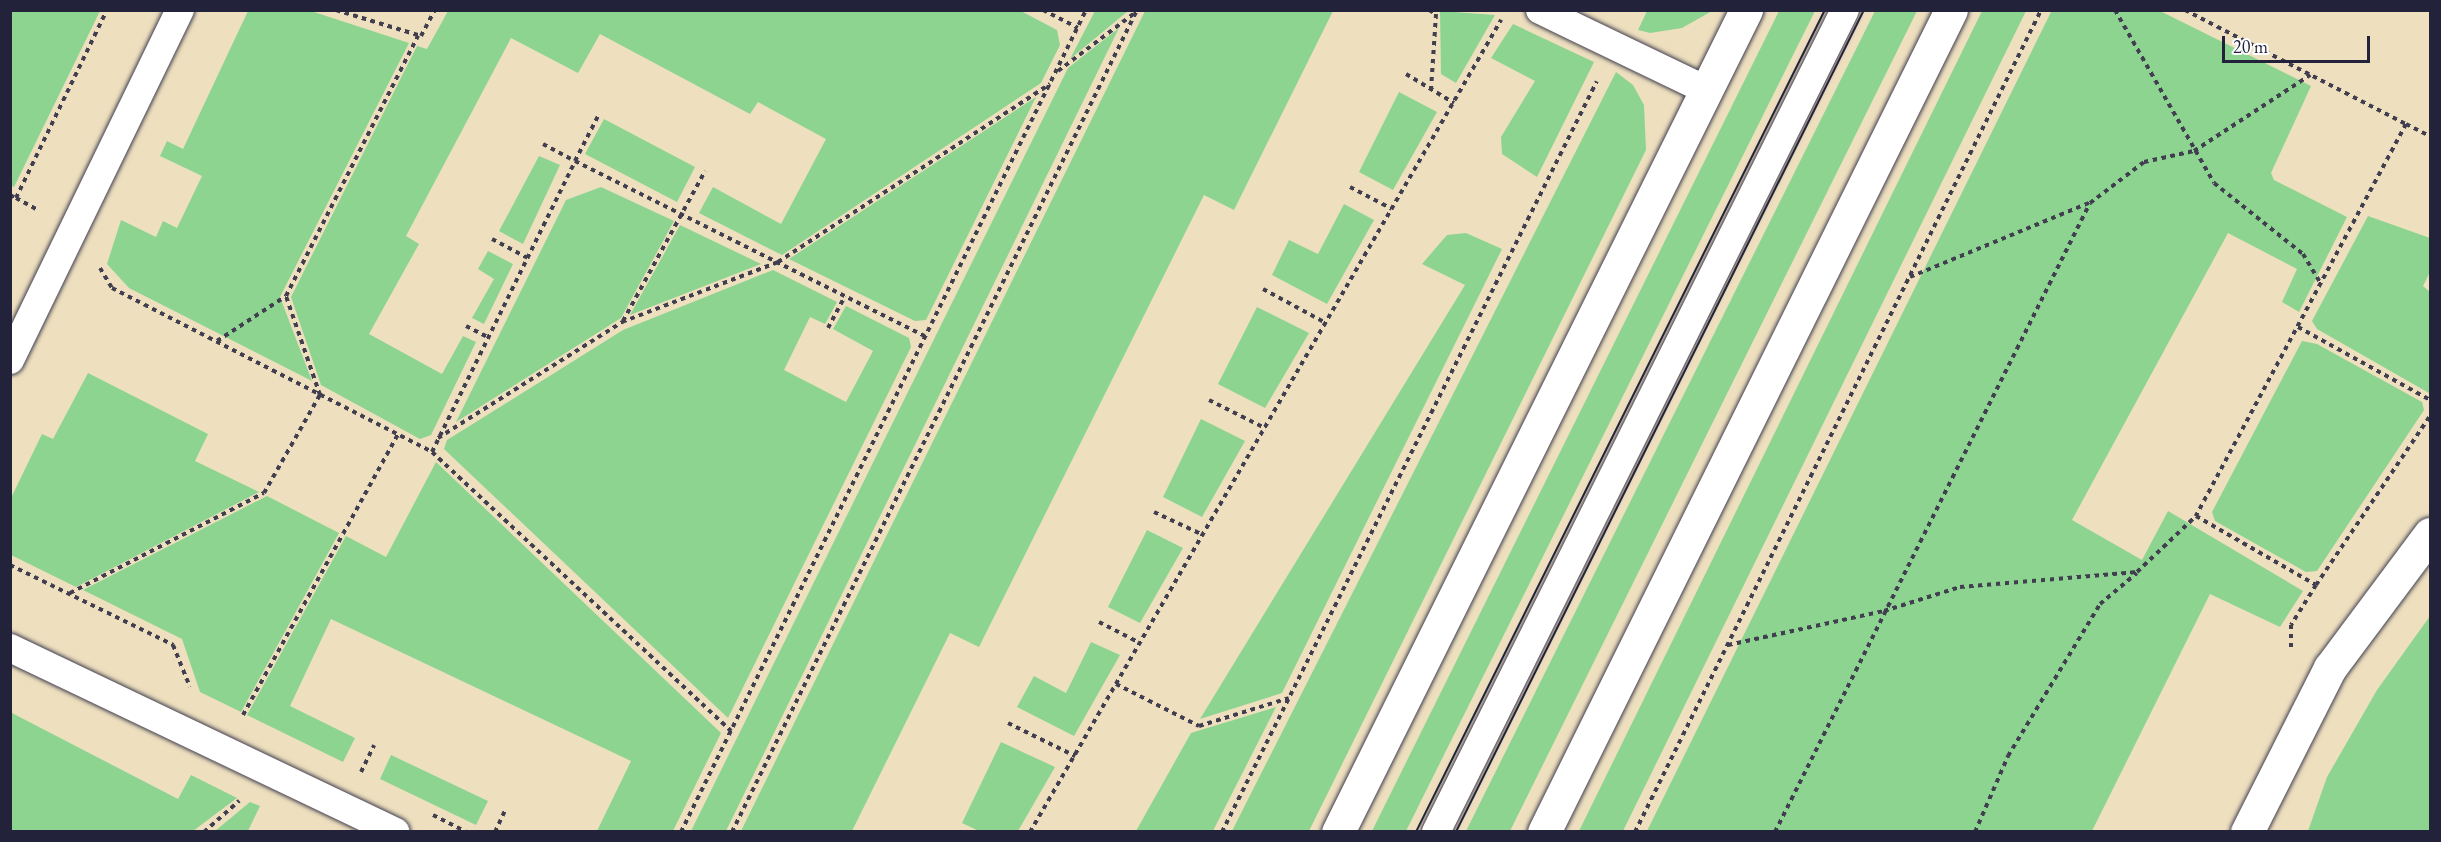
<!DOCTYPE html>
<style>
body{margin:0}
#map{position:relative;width:2441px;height:842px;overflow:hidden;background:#eee0bf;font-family:"EB Garamond",serif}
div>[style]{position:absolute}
.green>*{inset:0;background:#8cd490}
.path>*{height:4px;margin-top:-2px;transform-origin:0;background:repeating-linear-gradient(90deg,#413e4f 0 4.5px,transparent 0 9px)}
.roads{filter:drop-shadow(0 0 2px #413e4f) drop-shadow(0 0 2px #413e4f)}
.service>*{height:28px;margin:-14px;padding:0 14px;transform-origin:14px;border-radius:14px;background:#fff}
.minor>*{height:33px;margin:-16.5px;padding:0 16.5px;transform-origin:16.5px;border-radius:16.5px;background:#fff}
.tertiary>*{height:33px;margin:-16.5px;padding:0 16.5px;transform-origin:16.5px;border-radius:16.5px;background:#fff}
.tram>*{height:1.5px;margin:-0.75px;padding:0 0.75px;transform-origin:0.75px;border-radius:0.75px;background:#22223b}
span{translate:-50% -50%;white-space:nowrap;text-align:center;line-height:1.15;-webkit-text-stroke:6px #fff;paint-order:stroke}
.frame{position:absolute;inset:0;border:12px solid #22223b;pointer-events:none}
.scale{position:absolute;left:2222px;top:36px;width:148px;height:27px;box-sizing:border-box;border:3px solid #22223b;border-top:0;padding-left:8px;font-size:18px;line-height:21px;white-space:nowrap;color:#22223b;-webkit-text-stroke:4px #fff;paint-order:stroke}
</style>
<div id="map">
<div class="green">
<div style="clip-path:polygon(1019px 10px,1057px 30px,1060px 45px,1041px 83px,782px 255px,699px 213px,713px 187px,781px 224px,826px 139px,758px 102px,750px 114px,600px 34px,578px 73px,511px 38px,406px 236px,419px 244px,369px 334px,442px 374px,463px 336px,476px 342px,431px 435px,420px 439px,321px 385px,291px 297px,417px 46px,427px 49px,448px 11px)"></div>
<div style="clip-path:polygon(1095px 10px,1128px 11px,1070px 59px,1095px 11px)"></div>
<div style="clip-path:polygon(2052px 10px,2160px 11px,2311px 86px,2271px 173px,2274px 180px,2347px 217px,2299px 312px,2282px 302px,2297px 269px,2228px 233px,2072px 520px,2142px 560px,2168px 511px,2303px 591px,2280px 627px,2210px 594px,2092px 831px,1647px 831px)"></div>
<div style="clip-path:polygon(10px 11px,100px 11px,14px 187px,10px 185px)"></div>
<div style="clip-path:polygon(248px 11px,311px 11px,409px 43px,280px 297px,312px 381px,129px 288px,107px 264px,121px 220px,156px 237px,163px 221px,177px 228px,202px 176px,160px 156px,167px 141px,183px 149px)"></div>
<div style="clip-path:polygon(1145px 11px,1333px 11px,1234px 210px,1204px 195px,979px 647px,950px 633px,852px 831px,741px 831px)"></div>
<div style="clip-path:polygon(1440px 11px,1495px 15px,1456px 83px,1441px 74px)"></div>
<div style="clip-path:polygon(1647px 11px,1647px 10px,1712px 11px,1682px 28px,1650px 33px,1638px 30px)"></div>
<div style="clip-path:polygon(1779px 11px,1815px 11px,1406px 831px,1372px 831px)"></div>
<div style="clip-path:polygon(1875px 11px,1917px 11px,1510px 831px,1466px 831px)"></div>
<div style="clip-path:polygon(1982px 11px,2026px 11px,1623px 831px,1579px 831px)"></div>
<div style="clip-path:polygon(1513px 24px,1594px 62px,1537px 177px,1502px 154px,1501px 137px,1535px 81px,1491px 58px)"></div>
<div style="clip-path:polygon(1119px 28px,726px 831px,691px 831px,1068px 68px)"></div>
<div style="clip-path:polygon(1616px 72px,1633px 85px,1644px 105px,1646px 150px,1309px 831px,1232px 831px)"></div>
<div style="clip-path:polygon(1399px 92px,1437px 112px,1393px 190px,1359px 172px)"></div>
<div style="clip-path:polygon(1036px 97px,926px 320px,915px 321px,789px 259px)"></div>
<div style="clip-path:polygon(604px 119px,695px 167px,677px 202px,585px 154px)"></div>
<div style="clip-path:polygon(539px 156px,560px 165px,523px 244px,499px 231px)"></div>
<div style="clip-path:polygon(601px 187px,674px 221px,621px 318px,456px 422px,566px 200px)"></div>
<div style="clip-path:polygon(1344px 204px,1374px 220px,1327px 304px,1272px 275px,1289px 240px,1318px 254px)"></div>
<div style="clip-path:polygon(2368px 216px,2430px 238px,2430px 272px,2423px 286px,2430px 292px,2429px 393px,2317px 329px,2312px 321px)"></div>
<div style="clip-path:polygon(680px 225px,761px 264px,630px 315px)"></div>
<div style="clip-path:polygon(1466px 233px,1502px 249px,1282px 693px,1200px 719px,1465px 285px,1422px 264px,1447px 235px)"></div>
<div style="clip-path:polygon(488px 251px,513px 264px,484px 324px,472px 318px,494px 279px,478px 269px)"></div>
<div style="clip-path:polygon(773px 270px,837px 302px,825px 324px,810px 317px,784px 370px,846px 402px,873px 351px,833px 329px,846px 306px,909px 338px,911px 347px,728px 718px,444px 449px,447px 440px,623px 330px)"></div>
<div style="clip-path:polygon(1257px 307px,1309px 333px,1265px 408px,1218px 384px)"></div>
<div style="clip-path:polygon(2302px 341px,2317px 344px,2422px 402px,2424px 410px,2317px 571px,2306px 572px,2215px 521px,2212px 512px)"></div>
<div style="clip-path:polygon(88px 373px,208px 434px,195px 461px,259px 492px,76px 587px,11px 555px,11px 498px,42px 434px,53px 439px)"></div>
<div style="clip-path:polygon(1201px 419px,1245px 441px,1202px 517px,1163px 497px)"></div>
<div style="clip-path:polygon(436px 462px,721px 733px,673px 831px,597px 831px,631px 761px,331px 619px,290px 706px,355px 738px,343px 762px,247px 715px,346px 536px,386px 557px)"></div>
<div style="clip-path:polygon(267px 496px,339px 533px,241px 712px,200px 692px,182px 639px,83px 590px)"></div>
<div style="clip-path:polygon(1147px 530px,1183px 548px,1140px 623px,1108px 607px)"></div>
<div style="clip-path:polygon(2430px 616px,2430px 831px,2308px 831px,2327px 777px,2377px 690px)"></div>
<div style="clip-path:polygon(1091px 642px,1120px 655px,1074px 736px,1017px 707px,1034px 676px,1066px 693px)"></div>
<div style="clip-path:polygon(1276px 707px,1213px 831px,1136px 831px,1191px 733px)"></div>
<div style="clip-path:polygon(10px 712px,178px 799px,191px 775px,237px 798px,193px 831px,12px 831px)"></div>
<div style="clip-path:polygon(1001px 742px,1055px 767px,1018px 831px,979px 831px,962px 823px)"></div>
<div style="clip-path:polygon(391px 755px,488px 801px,476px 825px,380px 779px)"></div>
<div style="clip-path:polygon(250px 802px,260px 806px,248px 831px,215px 831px)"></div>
</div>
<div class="path">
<div style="left:336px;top:10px;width:89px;rotate:17deg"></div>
<div style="left:421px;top:36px;width:30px;rotate:-62deg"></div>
<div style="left:1043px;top:10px;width:39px;rotate:27deg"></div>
<div style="left:1429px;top:10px;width:8px;rotate:30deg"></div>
<div style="left:1436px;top:14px;width:75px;rotate:93.8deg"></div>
<div style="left:2115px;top:10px;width:199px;rotate:60.2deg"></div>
<div style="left:2214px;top:183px;width:114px;rotate:38.6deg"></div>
<div style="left:2303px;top:254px;width:35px;rotate:59deg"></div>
<div style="left:2185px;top:10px;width:249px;rotate:27.3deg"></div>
<div style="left:2406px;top:124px;width:445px;rotate:118.2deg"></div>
<div style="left:2196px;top:516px;width:138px;rotate:29.9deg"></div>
<div style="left:2316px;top:585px;width:47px;rotate:122deg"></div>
<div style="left:2291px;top:625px;width:24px;rotate:90deg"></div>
<div style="left:1058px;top:71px;width:98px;rotate:-37.1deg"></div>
<div style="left:1406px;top:74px;width:56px;rotate:31.1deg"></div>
<div style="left:2406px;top:124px;width:27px;rotate:27deg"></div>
<div style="left:543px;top:144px;width:36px;rotate:28deg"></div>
<div style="left:575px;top:161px;width:53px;rotate:-62.9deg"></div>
<div style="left:1350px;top:187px;width:47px;rotate:27.6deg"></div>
<div style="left:10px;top:195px;width:7px;rotate:27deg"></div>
<div style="left:16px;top:198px;width:209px;rotate:-64.2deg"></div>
<div style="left:16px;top:198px;width:25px;rotate:29deg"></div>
<div style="left:492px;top:239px;width:40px;rotate:28deg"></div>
<div style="left:100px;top:268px;width:23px;rotate:59deg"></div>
<div style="left:112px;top:288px;width:360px;rotate:27.1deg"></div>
<div style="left:432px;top:452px;width:324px;rotate:-63.8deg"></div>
<div style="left:575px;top:161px;width:391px;rotate:26.6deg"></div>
<div style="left:1910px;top:277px;width:194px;rotate:-22.5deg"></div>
<div style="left:1263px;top:289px;width:72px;rotate:28.4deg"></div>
<div style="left:623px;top:321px;width:171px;rotate:-61.3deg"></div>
<div style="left:466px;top:326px;width:25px;rotate:27deg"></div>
<div style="left:2298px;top:327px;width:151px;rotate:28.9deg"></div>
<div style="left:828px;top:328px;width:36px;rotate:-62deg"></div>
<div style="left:217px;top:341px;width:82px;rotate:-33.1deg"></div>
<div style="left:1209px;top:400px;width:63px;rotate:26.6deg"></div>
<div style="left:438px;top:438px;width:218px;rotate:-32.2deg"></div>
<div style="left:622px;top:322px;width:167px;rotate:-21deg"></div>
<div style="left:778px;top:262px;width:325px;rotate:-33.2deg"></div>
<div style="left:432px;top:452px;width:409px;rotate:43deg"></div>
<div style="left:1154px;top:512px;width:54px;rotate:25.1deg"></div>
<div style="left:10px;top:565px;width:182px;rotate:26.1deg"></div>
<div style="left:173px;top:645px;width:45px;rotate:68deg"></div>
<div style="left:2316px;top:585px;width:204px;rotate:-56deg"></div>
<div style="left:70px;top:593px;width:218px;rotate:-27.3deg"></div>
<div style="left:264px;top:493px;width:113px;rotate:-60.3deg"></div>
<div style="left:320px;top:395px;width:105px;rotate:-109deg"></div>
<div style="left:286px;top:296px;width:292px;rotate:-63.1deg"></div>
<div style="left:1099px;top:622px;width:46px;rotate:27.1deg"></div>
<div style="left:1728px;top:645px;width:160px;rotate:-12.3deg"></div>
<div style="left:1884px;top:611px;width:80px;rotate:-17.5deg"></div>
<div style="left:1960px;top:587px;width:178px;rotate:-4.8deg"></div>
<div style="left:2137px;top:572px;width:81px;rotate:-43.5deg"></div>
<div style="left:1116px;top:684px;width:93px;rotate:26.8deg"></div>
<div style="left:1199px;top:726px;width:94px;rotate:-17.3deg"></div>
<div style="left:243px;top:715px;width:321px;rotate:-61.1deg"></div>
<div style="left:1008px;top:723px;width:75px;rotate:26.2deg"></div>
<div style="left:361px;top:772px;width:30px;rotate:-64deg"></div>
<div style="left:433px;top:815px;width:37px;rotate:27deg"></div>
<div style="left:204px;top:832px;width:47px;rotate:-41.5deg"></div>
<div style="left:495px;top:832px;width:26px;rotate:-65deg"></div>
<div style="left:681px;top:832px;width:916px;rotate:-63.77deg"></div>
<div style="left:732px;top:832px;width:916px;rotate:-63.77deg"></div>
<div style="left:1030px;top:832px;width:939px;rotate:-59.88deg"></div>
<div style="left:1222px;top:832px;width:839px;rotate:-63.47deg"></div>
<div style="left:1635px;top:832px;width:917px;rotate:-63.71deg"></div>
<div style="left:1775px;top:832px;width:703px;rotate:-63.4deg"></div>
<div style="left:2090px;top:203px;width:68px;rotate:-37.2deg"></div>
<div style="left:2144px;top:162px;width:51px;rotate:-12.4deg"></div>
<div style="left:2194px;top:151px;width:139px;rotate:-33.2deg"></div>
<div style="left:1975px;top:832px;width:83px;rotate:-66.5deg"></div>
<div style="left:2008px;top:756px;width:178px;rotate:-58.8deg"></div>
<div style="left:2100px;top:604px;width:48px;rotate:-40deg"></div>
</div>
<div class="roads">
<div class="service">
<div style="left:1540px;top:10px;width:187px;rotate:25.7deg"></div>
<div style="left:10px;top:360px;width:389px;rotate:-64.1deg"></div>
<div style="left:10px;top:648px;width:427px;rotate:25.5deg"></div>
<div style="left:1436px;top:832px;width:918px;rotate:-63.55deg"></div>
</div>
<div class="minor">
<div style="left:2247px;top:832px;width:184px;rotate:-63.2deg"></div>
<div style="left:2330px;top:668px;width:167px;rotate:-53.3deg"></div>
</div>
<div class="tertiary">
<div style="left:1338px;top:832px;width:918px;rotate:-63.6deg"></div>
<div style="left:1544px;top:832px;width:917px;rotate:-63.66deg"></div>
</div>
</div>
<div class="tram">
<div style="left:1416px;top:832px;width:918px;rotate:-63.55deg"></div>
<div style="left:1456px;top:832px;width:918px;rotate:-63.6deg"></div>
</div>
<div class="frame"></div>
<div class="scale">20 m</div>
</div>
